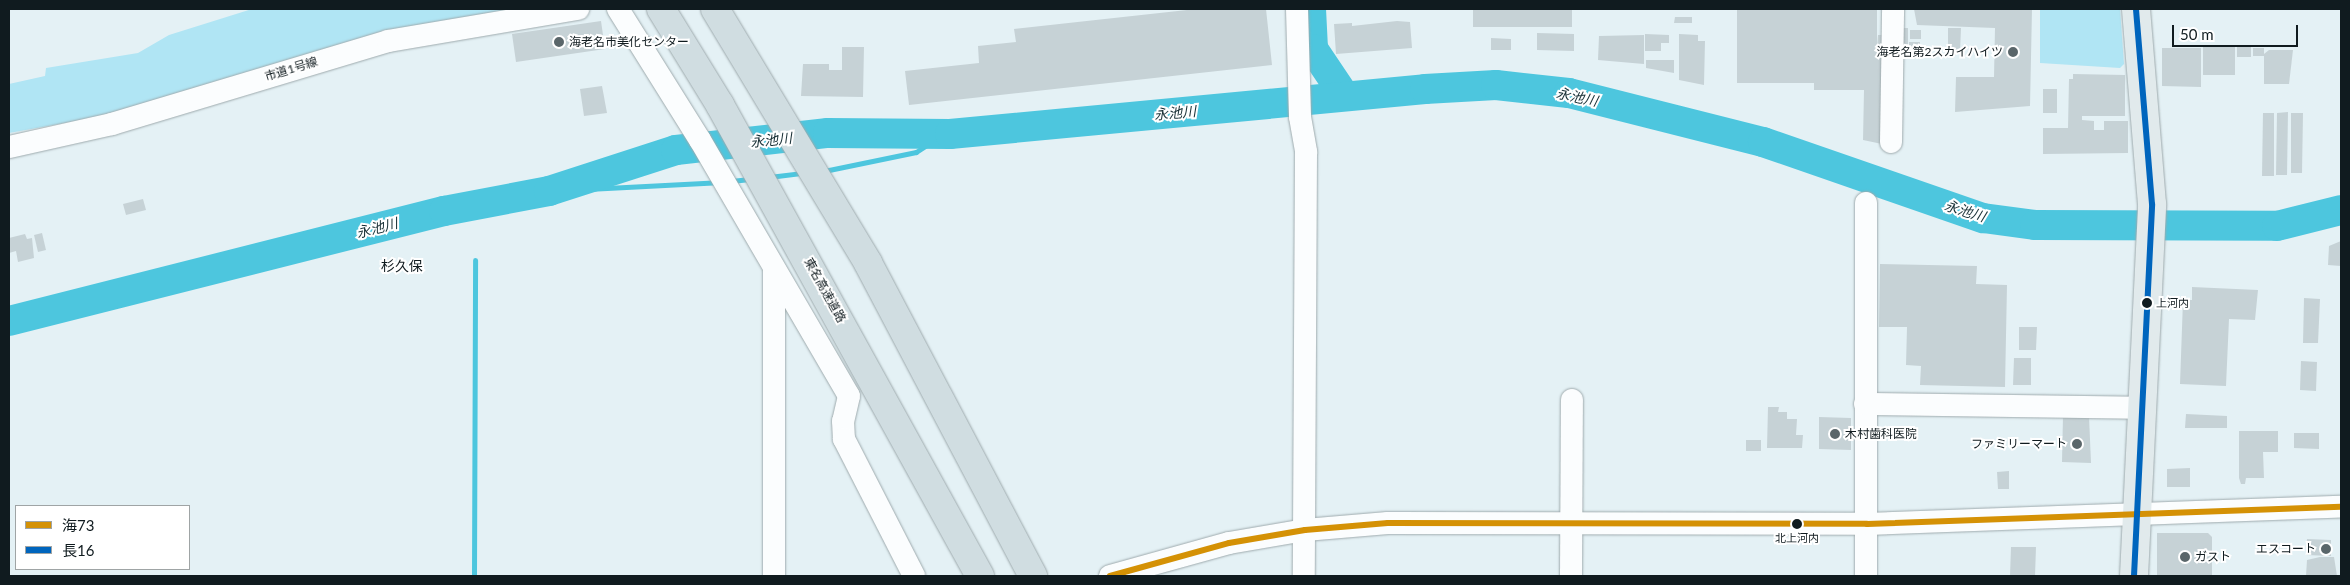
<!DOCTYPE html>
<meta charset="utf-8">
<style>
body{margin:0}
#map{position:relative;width:2350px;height:585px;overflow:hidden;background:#e4f1f5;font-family:Lato,"Noto Sans JP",sans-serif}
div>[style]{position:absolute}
.green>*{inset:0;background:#b0e5f4}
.stream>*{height:5px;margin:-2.5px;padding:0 2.5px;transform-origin:2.5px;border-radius:2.5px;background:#4dc6de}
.river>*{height:30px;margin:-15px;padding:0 15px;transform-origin:15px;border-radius:15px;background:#4dc6de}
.building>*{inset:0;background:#c6d2d6}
.roads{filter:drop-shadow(0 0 1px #9eaaad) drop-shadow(0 0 1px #9eaaad)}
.minor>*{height:22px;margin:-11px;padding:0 11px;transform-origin:11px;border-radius:11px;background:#fbfdfe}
.major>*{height:28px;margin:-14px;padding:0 14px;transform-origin:14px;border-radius:14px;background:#e1eaec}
.highway>*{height:28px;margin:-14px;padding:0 14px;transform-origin:14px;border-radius:14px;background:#d0dde1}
.bus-1>*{height:6px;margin:-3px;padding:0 3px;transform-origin:3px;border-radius:3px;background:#d49105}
.bus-2>*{height:6px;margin:-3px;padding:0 3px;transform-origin:3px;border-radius:3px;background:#0065bd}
.dots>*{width:14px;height:14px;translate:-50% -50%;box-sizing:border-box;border:2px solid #fff;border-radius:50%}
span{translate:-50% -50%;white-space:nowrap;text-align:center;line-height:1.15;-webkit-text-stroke:4px #fff;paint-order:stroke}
.bus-label{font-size:11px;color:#101b1f}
.left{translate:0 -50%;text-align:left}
.poi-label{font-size:12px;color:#101b1f}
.right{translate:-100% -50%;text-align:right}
.street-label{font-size:12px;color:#101b1f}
.water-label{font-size:14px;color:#182f35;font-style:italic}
.neighbourhood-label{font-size:14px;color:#101b1f}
.frame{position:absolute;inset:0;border:10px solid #101b1f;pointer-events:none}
.legend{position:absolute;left:15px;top:505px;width:175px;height:65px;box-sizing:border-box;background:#fff;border:1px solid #9fa4a5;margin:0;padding:6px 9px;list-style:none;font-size:15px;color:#101b1f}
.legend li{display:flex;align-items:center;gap:10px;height:25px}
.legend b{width:25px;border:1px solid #9fa4a5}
.scale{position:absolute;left:2172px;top:25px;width:126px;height:22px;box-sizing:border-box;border:2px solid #101b1f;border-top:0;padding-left:6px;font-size:15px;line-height:18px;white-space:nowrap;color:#101b1f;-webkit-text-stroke:4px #fff;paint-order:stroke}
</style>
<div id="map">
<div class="green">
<div style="clip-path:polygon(252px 9px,544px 9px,171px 104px,9px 133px,9px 84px,45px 76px,46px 68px,138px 53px,169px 35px)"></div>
<div style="clip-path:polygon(2040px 9px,2120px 9px,2124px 64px,2120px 68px,2040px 63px)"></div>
</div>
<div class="stream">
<div style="left:824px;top:171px;width:94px;rotate:-11.7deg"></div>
<div style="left:916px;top:152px;width:33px;rotate:-33deg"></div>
<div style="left:769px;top:177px;width:34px;rotate:-7deg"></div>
<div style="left:731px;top:181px;width:19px;rotate:-6deg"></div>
<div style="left:549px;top:191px;width:169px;rotate:-3deg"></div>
<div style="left:474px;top:576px;width:316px;rotate:-89.8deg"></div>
</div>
<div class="river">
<div style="left:1311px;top:9px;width:40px;rotate:87.1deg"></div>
<div style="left:1313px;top:49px;width:55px;rotate:56deg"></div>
<div style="left:9px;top:321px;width:449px;rotate:-14.2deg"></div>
<div style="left:444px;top:211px;width:107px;rotate:-10.8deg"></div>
<div style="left:549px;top:191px;width:133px;rotate:-17.9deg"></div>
<div style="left:676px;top:150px;width:153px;rotate:-6.4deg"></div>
<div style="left:828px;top:133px;width:122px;rotate:0.5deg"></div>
<div style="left:950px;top:134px;width:477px;rotate:-5.4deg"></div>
<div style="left:1425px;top:89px;width:71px;rotate:-3.2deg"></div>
<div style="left:1496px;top:85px;width:73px;rotate:6.3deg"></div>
<div style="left:1569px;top:93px;width:200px;rotate:14.2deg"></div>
<div style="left:1763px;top:142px;width:233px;rotate:19.1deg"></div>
<div style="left:1983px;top:218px;width:52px;rotate:7.7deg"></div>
<div style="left:2035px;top:225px;width:242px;rotate:0.2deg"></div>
<div style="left:2277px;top:226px;width:66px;rotate:-14deg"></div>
</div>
<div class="building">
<div style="clip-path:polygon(1196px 9px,1266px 9px,1272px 65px,909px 105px,905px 71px,979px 63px,978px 46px,1016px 42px,1014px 29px)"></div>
<div style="clip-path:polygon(1473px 9px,1572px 9px,1572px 27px,1473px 27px)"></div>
<div style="clip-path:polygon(1737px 9px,1877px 9px,1877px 48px,1878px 35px,1883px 35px,1882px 144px,1863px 140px,1864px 90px,1814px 90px,1814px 83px,1737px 83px)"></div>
<div style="clip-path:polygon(1914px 9px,2032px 9px,2030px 106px,1955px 112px,1956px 77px,1994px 77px,1995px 28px,1917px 25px)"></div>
<div style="clip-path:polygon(1675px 17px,1692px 17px,1692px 23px,1674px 23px)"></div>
<div style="clip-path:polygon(601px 21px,605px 49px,516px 62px,512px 34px)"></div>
<div style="clip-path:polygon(1397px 21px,1410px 22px,1412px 48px,1336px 54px,1334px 24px,1352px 23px,1352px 26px)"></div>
<div style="clip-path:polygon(1899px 28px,1908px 28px,1908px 49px,1899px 49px)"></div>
<div style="clip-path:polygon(1948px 28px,1961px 28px,1960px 52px,1948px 52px)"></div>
<div style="clip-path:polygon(1910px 30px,1921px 30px,1921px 39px,1910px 39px)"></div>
<div style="clip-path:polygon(1537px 33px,1574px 34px,1574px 51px,1537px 50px)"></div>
<div style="clip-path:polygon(1645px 34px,1669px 35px,1669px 43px,1661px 43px,1661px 51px,1645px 51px)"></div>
<div style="clip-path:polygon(1679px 34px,1698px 35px,1698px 41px,1705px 41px,1704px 85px,1679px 80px)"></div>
<div style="clip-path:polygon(1644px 35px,1644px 64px,1598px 60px,1599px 36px)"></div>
<div style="clip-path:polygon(1491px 38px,1511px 39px,1511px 50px,1491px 50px)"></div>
<div style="clip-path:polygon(1909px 42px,1920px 42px,1919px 54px,1909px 54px)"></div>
<div style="clip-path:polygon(842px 47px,864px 47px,863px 97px,801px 96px,803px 64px,829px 64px,829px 70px,842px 70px)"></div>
<div style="clip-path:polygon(2203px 47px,2235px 47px,2235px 75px,2203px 75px)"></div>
<div style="clip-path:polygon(2237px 47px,2251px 47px,2251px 57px,2237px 57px)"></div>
<div style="clip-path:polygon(2162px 48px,2201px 48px,2201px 87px,2162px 86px)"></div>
<div style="clip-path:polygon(2253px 48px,2264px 48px,2264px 56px,2253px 56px)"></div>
<div style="clip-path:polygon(2269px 50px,2293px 50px,2289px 84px,2264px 84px,2264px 54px)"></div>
<div style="clip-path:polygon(1646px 60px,1674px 60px,1674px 73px,1646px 68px)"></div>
<div style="clip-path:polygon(2073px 74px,2125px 75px,2125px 116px,2082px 116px,2082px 120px,2094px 121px,2094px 130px,2104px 130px,2104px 121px,2128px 121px,2128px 153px,2043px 154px,2043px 128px,2068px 128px,2069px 79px,2073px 79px)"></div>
<div style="clip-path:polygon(602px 86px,607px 113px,584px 116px,580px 89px)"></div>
<div style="clip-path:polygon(2043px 89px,2057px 89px,2057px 113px,2043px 113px)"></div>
<div style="clip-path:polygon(2288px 112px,2287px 175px,2276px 175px,2277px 113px)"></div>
<div style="clip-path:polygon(2263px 113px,2274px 113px,2274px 176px,2262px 176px)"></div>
<div style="clip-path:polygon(2291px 113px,2303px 113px,2302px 173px,2291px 173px)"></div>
<div style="clip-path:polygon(143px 199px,146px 210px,126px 215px,123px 204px)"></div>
<div style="clip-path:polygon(42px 233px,46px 250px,38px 252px,34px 235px)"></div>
<div style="clip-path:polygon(25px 234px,27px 239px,32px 238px,34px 258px,18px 262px,16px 251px,9px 253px,9px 238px)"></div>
<div style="clip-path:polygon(2341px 241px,2341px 266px,2328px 265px,2329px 246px)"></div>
<div style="clip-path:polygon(1880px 264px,1977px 266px,1976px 284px,2007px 285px,2005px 387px,1920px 385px,1921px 366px,1906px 365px,1907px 327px,1879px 327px)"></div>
<div style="clip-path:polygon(2192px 287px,2258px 290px,2255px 320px,2229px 319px,2226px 386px,2180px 384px,2183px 300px,2192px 300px)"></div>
<div style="clip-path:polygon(2304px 298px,2320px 299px,2318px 343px,2303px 343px)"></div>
<div style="clip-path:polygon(2019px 327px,2037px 327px,2036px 350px,2019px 350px)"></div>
<div style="clip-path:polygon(2014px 358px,2031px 358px,2031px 385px,2013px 385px)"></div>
<div style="clip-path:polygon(2301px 361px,2317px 362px,2316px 391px,2300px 390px)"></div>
<div style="clip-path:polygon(1768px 407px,1779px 407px,1778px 412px,1787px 412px,1787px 419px,1797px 419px,1796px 435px,1803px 435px,1802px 448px,1767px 448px)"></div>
<div style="clip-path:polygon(2186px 414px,2227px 416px,2227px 428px,2185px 428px)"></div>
<div style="clip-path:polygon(2063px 416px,2089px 416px,2091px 463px,2062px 462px)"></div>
<div style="clip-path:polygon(1819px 417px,1851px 418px,1851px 450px,1819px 449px)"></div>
<div style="clip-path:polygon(2239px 431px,2278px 431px,2278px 452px,2263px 452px,2264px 478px,2246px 478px,2245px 484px,2241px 484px,2239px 478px)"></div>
<div style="clip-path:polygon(2294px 433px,2319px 433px,2319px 449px,2294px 448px)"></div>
<div style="clip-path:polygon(1746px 440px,1761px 440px,1761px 451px,1746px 451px)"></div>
<div style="clip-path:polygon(2190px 468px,2190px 487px,2167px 487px,2167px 469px)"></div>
<div style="clip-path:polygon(2009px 471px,2009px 489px,1998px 489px,1997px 472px)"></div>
<div style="clip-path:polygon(2157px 533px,2208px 533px,2212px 537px,2212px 576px,2157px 576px)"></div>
<div style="clip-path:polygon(2307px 539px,2331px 540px,2331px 556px,2306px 555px)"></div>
<div style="clip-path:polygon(2011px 547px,2036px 547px,2035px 576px,2010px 576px)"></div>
<div style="clip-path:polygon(2320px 557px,2334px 557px,2337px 576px,2306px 576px,2307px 560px)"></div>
</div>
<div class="roads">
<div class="minor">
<div style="left:618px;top:9px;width:155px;rotate:58deg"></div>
<div style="left:700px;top:140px;width:296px;rotate:59.8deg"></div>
<div style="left:849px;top:396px;width:26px;rotate:103deg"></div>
<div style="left:843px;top:421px;width:18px;rotate:87deg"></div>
<div style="left:844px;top:439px;width:154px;rotate:62.9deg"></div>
<div style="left:1297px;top:9px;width:108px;rotate:88.4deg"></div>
<div style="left:1300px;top:117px;width:36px;rotate:80deg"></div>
<div style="left:1306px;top:152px;width:424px;rotate:90.3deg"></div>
<div style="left:1891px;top:142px;width:133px;rotate:-89.1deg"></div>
<div style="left:9px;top:147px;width:106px;rotate:-12.6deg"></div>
<div style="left:112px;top:124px;width:288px;rotate:-16.7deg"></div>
<div style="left:388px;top:41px;width:193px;rotate:-9.6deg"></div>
<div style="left:1866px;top:203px;width:373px;rotate:90deg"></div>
<div style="left:1865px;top:404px;width:279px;rotate:0.8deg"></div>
<div style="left:774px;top:576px;width:306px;rotate:-90deg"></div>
<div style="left:1110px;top:576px;width:123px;rotate:-15.5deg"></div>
<div style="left:1229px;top:543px;width:77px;rotate:-9.7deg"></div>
<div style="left:1305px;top:530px;width:83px;rotate:-4.8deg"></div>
<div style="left:1388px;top:523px;width:479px;rotate:0.1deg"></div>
<div style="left:1867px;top:524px;width:474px;rotate:-2.1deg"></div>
<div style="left:1571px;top:576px;width:176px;rotate:-89.7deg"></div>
</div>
<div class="major">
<div style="left:2134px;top:576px;width:372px;rotate:-87.2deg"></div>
<div style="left:2152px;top:204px;width:196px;rotate:-94.7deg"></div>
</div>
<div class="highway">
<div style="left:661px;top:9px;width:113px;rotate:58.4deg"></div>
<div style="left:720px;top:105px;width:538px;rotate:61.1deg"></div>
<div style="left:715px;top:9px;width:297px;rotate:58.9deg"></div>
<div style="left:868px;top:263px;width:354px;rotate:62.2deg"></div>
</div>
</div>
<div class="bus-1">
<div style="left:1110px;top:576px;width:123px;rotate:-15.5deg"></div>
<div style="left:1229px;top:543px;width:77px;rotate:-9.7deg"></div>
<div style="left:1305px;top:530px;width:83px;rotate:-4.8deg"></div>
<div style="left:1388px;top:523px;width:479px;rotate:0.1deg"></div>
<div style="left:1867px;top:524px;width:474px;rotate:-2.1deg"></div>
</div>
<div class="bus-2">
<div style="left:2134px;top:576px;width:372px;rotate:-87.2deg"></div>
<div style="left:2152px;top:204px;width:196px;rotate:-94.7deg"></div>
</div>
<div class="dots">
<div style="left:559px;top:42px;background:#5a666a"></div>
<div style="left:2013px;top:52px;background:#5a666a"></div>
<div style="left:2147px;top:303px;background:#101b1f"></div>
<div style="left:1835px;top:434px;background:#5a666a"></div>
<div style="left:2077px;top:444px;background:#5a666a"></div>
<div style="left:1797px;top:524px;background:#101b1f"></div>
<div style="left:2326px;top:549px;background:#5a666a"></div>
<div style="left:2185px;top:557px;background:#5a666a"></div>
</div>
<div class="bus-label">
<span class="left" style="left:2156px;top:303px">上河内</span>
<span style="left:1797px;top:538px">北上河内</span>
</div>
<div class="poi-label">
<span class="left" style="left:569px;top:42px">海老名市美化センター</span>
<span class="right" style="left:2003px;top:52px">海老名第2スカイハイツ</span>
<span class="left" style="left:1845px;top:434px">木村歯科医院</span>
<span class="right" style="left:2067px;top:444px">ファミリーマート</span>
<span class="right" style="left:2316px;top:549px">エスコート</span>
<span class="left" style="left:2195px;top:557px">ガスト</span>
</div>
<div class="street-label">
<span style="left:291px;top:69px;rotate:-17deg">市道1号線</span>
<span style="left:825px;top:290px;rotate:61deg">東名高速道路</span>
</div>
<div class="water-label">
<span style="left:1577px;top:97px;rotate:12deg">永池川</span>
<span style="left:1175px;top:113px;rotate:-5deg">永池川</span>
<span style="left:771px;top:140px;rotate:-6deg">永池川</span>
<span style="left:1965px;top:211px;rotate:17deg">永池川</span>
<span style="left:377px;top:228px;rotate:-14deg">永池川</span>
</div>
<div class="neighbourhood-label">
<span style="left:402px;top:266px">杉久保</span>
</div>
<div class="frame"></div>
<ul class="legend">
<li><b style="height:6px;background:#d49105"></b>海73</li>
<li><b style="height:6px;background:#0065bd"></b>長16</li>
</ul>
<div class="scale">50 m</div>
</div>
